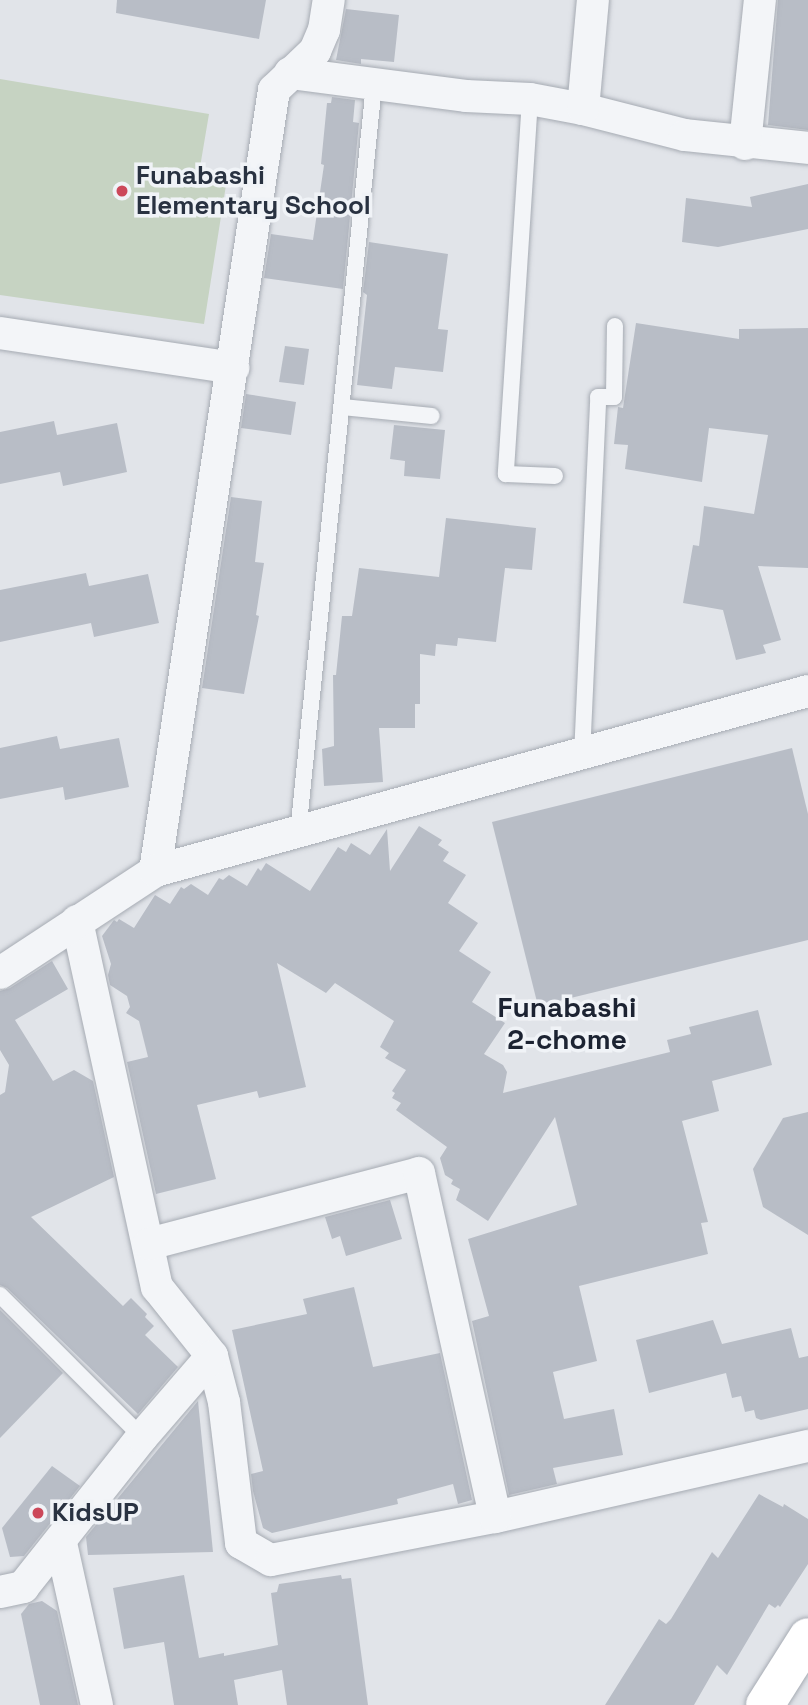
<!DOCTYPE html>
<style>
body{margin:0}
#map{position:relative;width:808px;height:1705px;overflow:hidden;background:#e1e4e9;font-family:"Space Grotesk",sans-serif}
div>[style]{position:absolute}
.green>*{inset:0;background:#c6d3c2}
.building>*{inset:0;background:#b8bdc6}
.roads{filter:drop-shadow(0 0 2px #a6abb3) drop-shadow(0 0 2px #a6abb3)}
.service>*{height:16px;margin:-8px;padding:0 8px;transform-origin:8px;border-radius:8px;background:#f3f5f8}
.minor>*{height:32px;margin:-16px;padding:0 16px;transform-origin:16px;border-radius:16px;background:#f3f5f8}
.secondary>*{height:38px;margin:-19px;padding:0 19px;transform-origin:19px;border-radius:19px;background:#fff}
.dots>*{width:19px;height:19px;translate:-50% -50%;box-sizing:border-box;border:4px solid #f0f3f7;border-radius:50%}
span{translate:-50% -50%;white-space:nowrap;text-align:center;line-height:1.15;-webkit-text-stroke:7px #f0f3f7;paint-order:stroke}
.poi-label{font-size:26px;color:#293241;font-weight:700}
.left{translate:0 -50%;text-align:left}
.neighbourhood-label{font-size:28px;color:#1c2332;font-weight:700}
</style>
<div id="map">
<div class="green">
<div style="clip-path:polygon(0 79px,209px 114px,198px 179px,226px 185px,204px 324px,0 295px)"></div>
</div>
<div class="building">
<div style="clip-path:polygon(117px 0,266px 0,259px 39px,116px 13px)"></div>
<div style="clip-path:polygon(778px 0,808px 0,808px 130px,768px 125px)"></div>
<div style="clip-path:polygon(346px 9px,399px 15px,394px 62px,361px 59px,361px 64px,336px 60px)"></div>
<div style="clip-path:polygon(332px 97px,355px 100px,353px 122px,359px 123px,343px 289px,264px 278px,271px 234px,313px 240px,324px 165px,321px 164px,327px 103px,331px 103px)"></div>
<div style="clip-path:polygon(808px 184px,808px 229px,718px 247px,682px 242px,686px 198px,752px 207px,750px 197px)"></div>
<div style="clip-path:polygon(369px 242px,448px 254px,438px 329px,448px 330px,443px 372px,395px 367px,392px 389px,357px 385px,367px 295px,363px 292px)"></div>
<div style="clip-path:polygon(636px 323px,739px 339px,739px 329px,808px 328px,808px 568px,758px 566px,781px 640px,763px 645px,766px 653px,736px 660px,723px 610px,683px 603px,693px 545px,699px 546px,704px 506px,754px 514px,768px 435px,709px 428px,702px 482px,625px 469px,628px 445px,614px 444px,618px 407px,623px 408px)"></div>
<div style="clip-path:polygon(285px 346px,309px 349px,304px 385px,279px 382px)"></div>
<div style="clip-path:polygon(246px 394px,296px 402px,291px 435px,241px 428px)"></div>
<div style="clip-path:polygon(54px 421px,57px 435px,117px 423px,127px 472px,63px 486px,60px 472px,0 484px,0 432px)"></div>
<div style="clip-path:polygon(394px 425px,445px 430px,440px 479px,404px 476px,405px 461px,390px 459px)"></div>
<div style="clip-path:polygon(231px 497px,262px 501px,255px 562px,264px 563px,256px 615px,259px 616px,244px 694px,202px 688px)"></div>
<div style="clip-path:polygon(446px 518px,536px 528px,532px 570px,505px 568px,496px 642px,458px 638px,457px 646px,436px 644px,435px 656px,420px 654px,420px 704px,415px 704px,415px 728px,379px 728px,383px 782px,324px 786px,322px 749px,334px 746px,333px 675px,336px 675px,342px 616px,352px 616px,359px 568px,439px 577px)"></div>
<div style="clip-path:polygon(86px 573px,89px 586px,148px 574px,159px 623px,94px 637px,91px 623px,0 642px,0 590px)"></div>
<div style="clip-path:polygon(57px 736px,60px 749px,119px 738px,129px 787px,65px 800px,63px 787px,0 799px,0 748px)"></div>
<div style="clip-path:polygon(792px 748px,808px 814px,808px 940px,538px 1006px,492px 822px)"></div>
<div style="clip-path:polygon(419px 826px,442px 840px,438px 845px,449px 852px,443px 861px,466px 875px,448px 903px,478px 923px,459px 951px,491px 972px,472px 1002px,505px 1023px,484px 1054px,503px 1065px,507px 1072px,503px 1093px,670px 1052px,667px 1040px,691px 1034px,689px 1027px,758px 1010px,772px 1065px,712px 1081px,719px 1111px,682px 1121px,708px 1222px,701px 1223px,708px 1254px,579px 1286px,597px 1361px,553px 1372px,564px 1419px,614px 1409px,623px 1455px,553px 1468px,557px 1484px,509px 1495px,472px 1321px,489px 1316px,468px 1239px,577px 1205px,555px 1117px,488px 1221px,456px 1200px,460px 1189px,451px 1184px,453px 1180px,445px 1175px,440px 1158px,447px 1147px,396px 1110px,401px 1103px,392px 1098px,395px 1093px,392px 1091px,406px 1070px,385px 1058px,389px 1053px,380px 1047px,394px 1021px,335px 983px,326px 993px,277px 963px,306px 1087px,259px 1098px,257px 1091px,197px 1105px,216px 1179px,156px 1194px,127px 1062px,148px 1057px,139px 1021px,126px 1013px,130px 1007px,127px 996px,110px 985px,108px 975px,111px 964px,102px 936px,114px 920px,117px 922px,119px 919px,134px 928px,155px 895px,170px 904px,181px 887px,184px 889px,191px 884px,208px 895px,219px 878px,223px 880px,229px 875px,247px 886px,258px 868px,261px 871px,266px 863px,310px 891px,338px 847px,346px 852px,351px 843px,370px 855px,387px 829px,390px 871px)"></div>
<div style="clip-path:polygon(52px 961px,68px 989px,15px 1020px,53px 1081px,74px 1070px,93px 1081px,114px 1177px,31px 1217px,123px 1306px,131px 1298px,147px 1314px,145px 1317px,154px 1326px,145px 1335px,178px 1367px,138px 1414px,7px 1288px,0 1285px,0 1095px,5px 1092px,9px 1065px,0 1050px,0 991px,10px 988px)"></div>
<div style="clip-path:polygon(808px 1112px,808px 1235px,763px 1207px,753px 1169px,783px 1118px)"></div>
<div style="clip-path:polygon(390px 1200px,402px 1239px,346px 1256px,340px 1236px,332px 1239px,325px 1217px)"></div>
<div style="clip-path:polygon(354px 1287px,373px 1367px,440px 1353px,472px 1500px,458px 1504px,453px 1484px,397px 1499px,398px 1504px,272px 1533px,263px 1528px,253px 1491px,251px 1474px,263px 1471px,232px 1330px,307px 1314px,303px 1299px)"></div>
<div style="clip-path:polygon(0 1310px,63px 1373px,0 1438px)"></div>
<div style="clip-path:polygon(713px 1320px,722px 1344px,791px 1328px,799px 1358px,808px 1356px,808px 1409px,761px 1420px,756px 1418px,754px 1410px,745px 1412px,741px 1396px,732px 1398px,726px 1373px,649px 1393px,636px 1340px)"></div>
<div style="clip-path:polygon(198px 1401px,213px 1552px,88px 1555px,86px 1537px)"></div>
<div style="clip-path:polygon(52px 1466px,80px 1486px,24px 1556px,10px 1557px,2px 1528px)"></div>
<div style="clip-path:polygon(759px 1494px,783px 1507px,784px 1504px,808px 1519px,808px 1564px,780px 1607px,778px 1605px,775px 1608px,769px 1604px,727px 1675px,717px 1665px,694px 1705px,605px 1705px,659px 1619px,666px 1624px,671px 1619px,712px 1552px,718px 1558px)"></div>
<div style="clip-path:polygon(184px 1575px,199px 1658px,224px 1653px,224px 1656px,278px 1645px,271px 1593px,277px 1592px,279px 1584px,341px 1575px,342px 1579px,351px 1578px,368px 1705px,287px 1705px,282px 1670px,234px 1680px,238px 1705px,174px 1705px,164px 1642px,124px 1649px,113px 1588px)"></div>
<div style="clip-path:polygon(42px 1601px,57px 1611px,78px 1705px,40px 1705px,21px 1614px,29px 1604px)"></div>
</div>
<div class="roads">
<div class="service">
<div style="left:530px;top:99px;width:376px;rotate:93.7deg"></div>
<div style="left:506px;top:474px;width:49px;rotate:2.3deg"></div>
<div style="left:343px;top:407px;width:89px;rotate:5.8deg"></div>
<div style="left:582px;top:756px;width:359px;rotate:-87.4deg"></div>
<div style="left:598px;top:397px;width:16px"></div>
<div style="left:614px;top:397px;width:71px;rotate:-89.2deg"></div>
<div style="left:298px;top:833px;width:752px;rotate:-84.2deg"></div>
<div style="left:0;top:1295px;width:201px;rotate:45deg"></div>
</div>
<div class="minor">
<div style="left:290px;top:73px;width:177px;rotate:7.4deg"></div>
<div style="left:466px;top:96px;width:64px;rotate:2.7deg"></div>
<div style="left:530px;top:99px;width:54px;rotate:10.7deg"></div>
<div style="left:583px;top:109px;width:105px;rotate:14.3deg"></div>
<div style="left:685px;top:135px;width:124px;rotate:6deg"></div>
<div style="left:583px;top:109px;width:109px;rotate:-84.8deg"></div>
<div style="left:745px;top:144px;width:145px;rotate:-84.1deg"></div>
<div style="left:0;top:333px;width:236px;rotate:8.5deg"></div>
<div style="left:155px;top:871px;width:790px;rotate:-81.34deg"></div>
<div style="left:274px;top:90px;width:57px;rotate:-43.6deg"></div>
<div style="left:315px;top:51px;width:23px;rotate:-67deg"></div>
<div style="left:324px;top:30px;width:30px;rotate:-81deg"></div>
<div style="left:77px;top:921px;width:375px;rotate:77.7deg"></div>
<div style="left:157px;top:1287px;width:88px;rotate:51.4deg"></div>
<div style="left:212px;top:1356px;width:48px;rotate:75.4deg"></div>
<div style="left:224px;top:1402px;width:142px;rotate:83.1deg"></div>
<div style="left:241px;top:1543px;width:34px;rotate:30deg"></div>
<div style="left:271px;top:1560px;width:228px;rotate:-10.9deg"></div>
<div style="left:495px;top:1517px;width:321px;rotate:-12.8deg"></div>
<div style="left:0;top:973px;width:186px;rotate:-33.3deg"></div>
<div style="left:155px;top:871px;width:677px;rotate:-15.41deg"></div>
<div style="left:149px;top:1244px;width:279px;rotate:-14.7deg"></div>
<div style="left:419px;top:1173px;width:352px;rotate:77.5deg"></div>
<div style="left:61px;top:1543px;width:166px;rotate:77.5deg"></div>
<div style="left:0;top:1592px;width:24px;rotate:-12deg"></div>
<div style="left:23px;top:1587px;width:191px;rotate:-51.6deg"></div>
<div style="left:142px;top:1437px;width:107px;rotate:-49.2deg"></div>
</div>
<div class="secondary">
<div style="left:765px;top:1705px;width:80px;rotate:-57.7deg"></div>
</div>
</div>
<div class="dots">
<div style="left:122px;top:191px;background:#cc485a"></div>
<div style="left:38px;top:1513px;background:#cc485a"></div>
</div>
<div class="poi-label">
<span class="left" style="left:136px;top:191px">Funabashi<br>Elementary School</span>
<span class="left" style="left:52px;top:1513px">KidsUP</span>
</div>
<div class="neighbourhood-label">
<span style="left:567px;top:1023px">Funabashi<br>2-chome</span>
</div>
</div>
